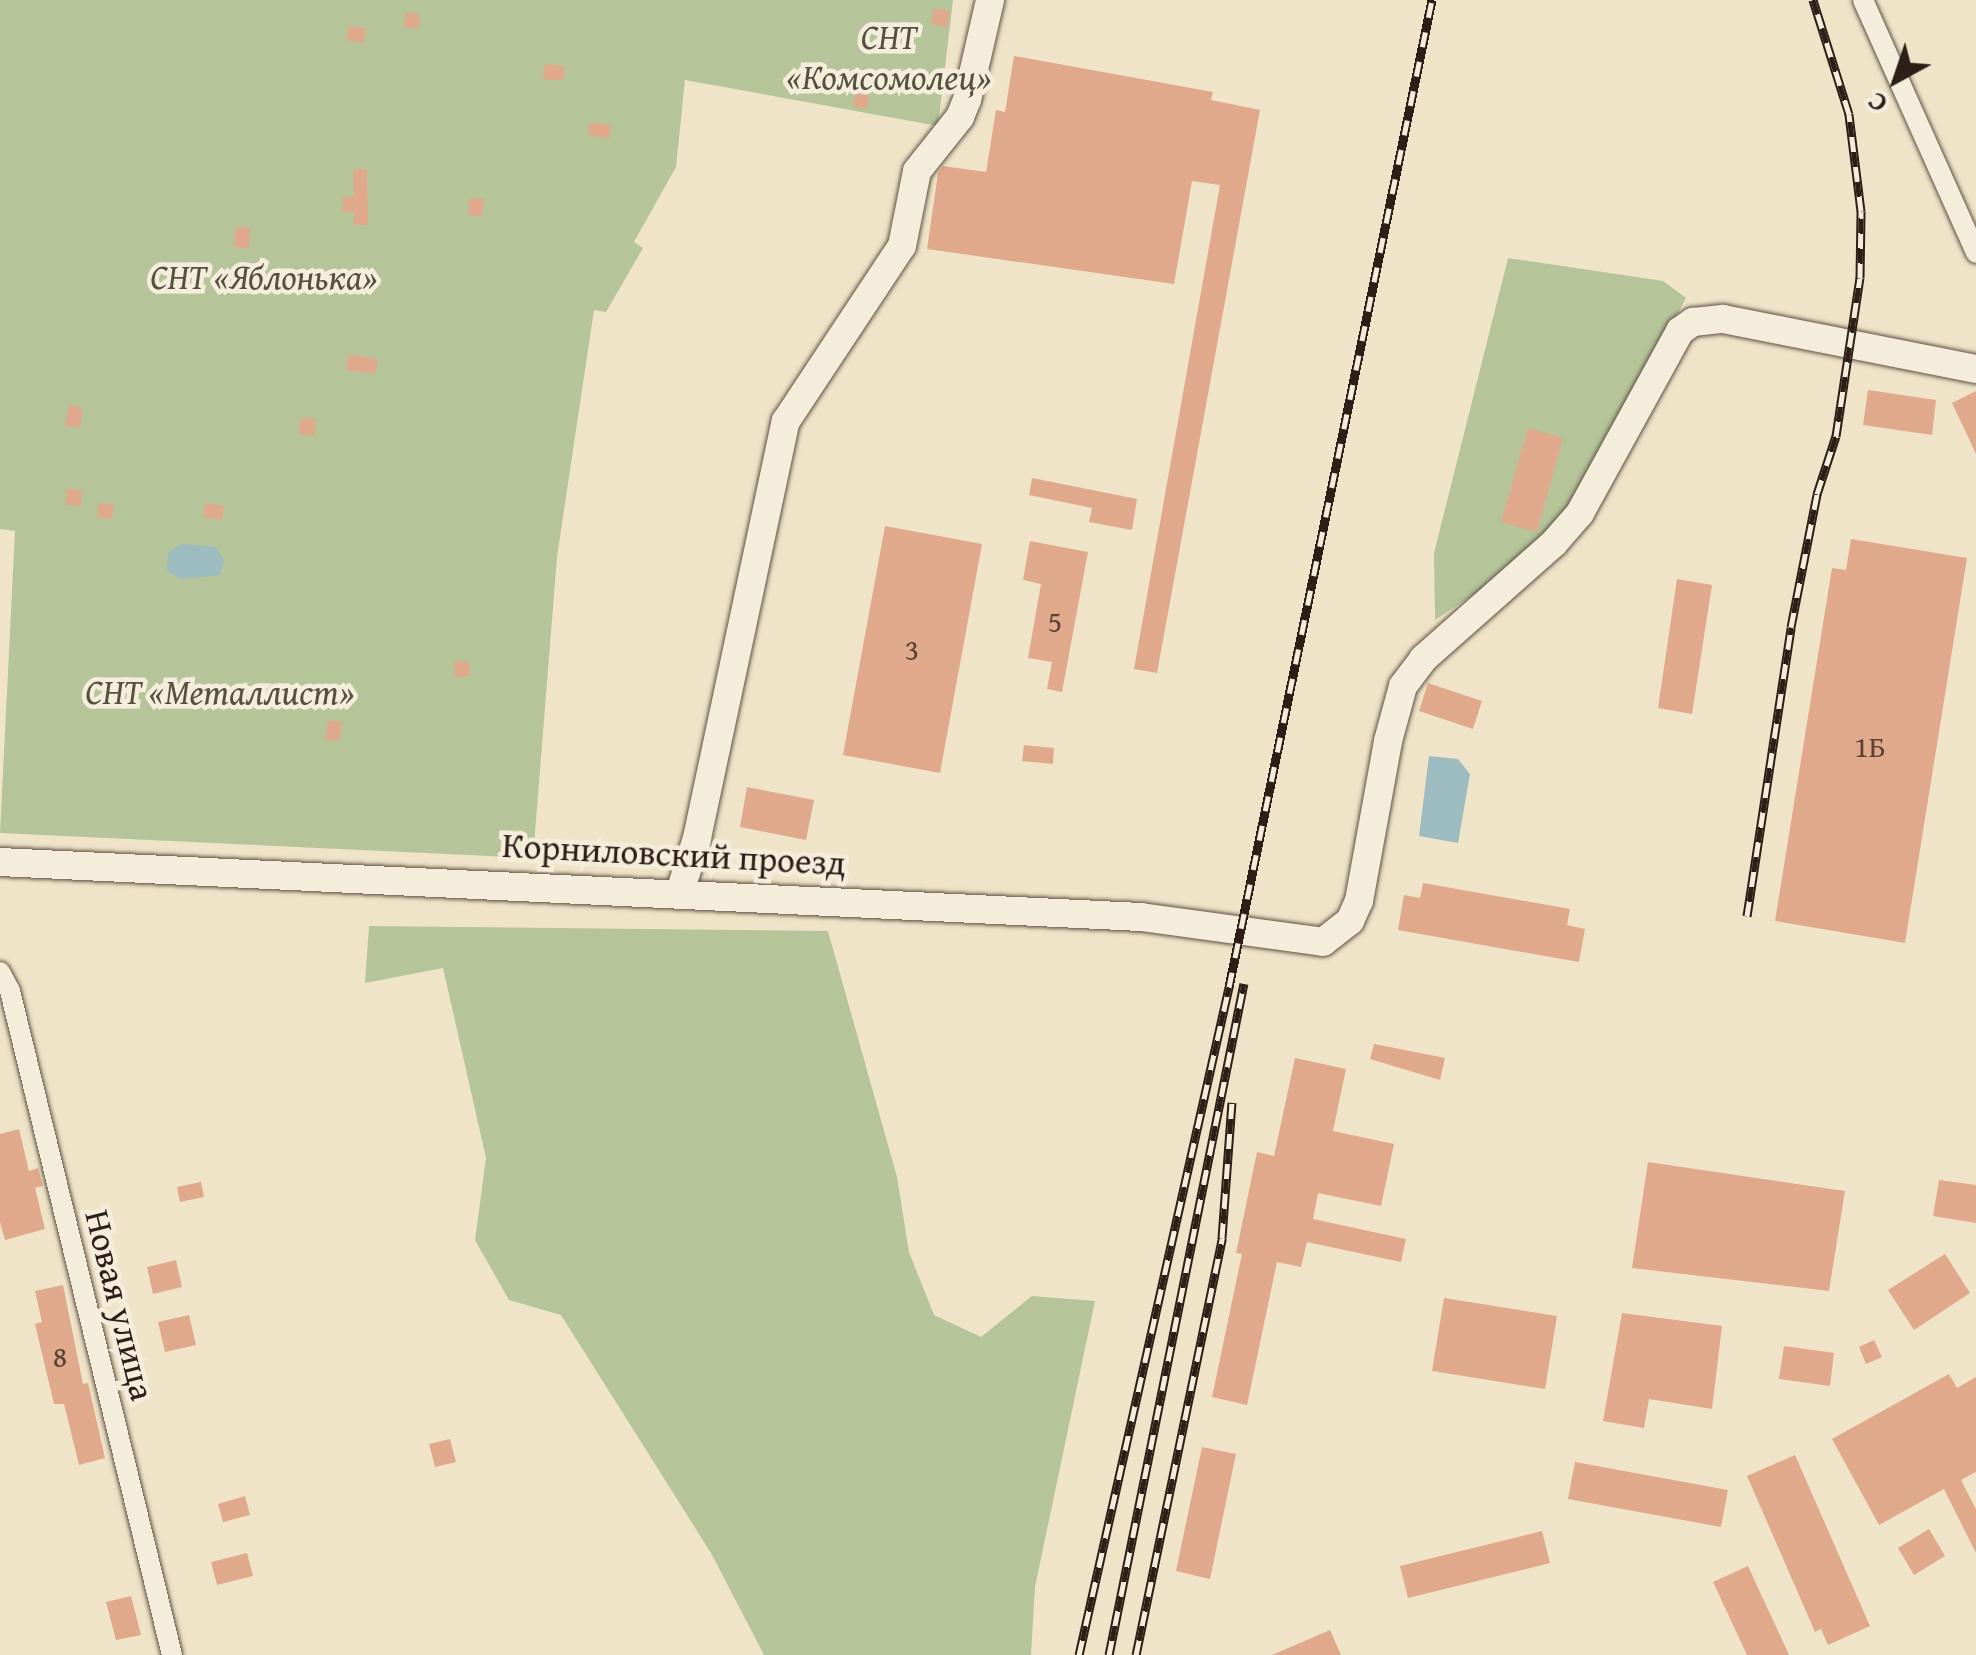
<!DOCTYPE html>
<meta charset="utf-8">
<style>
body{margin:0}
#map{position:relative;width:1976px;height:1655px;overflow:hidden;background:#efe4c7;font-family:"Gentium Book Plus",serif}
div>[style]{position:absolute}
.green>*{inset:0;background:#b5c599}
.water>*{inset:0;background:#9dbcbf}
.building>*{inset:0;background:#e1a98b}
.roads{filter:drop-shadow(0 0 2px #5e5044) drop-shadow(0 0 2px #5e5044)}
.street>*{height:20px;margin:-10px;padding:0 10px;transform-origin:10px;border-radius:10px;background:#f5eddb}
.secondary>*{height:28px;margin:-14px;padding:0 14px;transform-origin:14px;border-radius:14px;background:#f5eddb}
.rail>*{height:9px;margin-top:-4.5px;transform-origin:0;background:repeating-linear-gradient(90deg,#f5eddb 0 15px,#2d1f18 0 30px);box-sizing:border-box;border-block:2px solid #2d1f18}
span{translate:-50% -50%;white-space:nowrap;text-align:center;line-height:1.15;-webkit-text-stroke:9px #f5eddb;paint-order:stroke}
.number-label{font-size:30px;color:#5a4235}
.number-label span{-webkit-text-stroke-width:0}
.park-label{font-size:35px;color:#56513f;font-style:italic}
.street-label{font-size:35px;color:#2d1f18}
.north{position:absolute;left:1846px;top:30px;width:100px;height:100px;-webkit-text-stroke:8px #f5eddb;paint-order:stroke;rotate:220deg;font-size:28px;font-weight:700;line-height:40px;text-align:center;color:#2d1f18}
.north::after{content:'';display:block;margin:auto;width:35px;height:45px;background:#2d1f18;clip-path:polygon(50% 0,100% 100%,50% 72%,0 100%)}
</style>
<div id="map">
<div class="green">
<div style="clip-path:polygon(0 0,953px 0,938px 126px,685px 80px,676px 167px,634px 242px,643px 248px,606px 312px,594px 310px,557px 557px,533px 858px,0 833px,15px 531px,0 529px)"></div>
<div style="clip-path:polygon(1508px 258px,1663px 281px,1686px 298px,1572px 511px,1523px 562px,1435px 620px,1434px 553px)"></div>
<div style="clip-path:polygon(369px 926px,828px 931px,897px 1177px,909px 1252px,934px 1315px,981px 1337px,1032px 1296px,1095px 1301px,1035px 1587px,1031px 1655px,764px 1655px,711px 1553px,561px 1315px,509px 1300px,475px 1240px,486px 1158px,443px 968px,365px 983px)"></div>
</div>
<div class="water">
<div style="clip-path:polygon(182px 544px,216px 547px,224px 560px,220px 575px,181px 579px,167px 571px,168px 553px)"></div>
<div style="clip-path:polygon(1429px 756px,1458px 759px,1470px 774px,1458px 843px,1419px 836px)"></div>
</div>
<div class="building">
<div style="clip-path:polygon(934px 8px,950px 11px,947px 27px,931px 24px)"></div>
<div style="clip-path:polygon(406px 12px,420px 15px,418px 29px,404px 27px)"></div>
<div style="clip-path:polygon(348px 26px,366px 28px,364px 43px,346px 40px)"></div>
<div style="clip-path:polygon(1014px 56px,1213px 92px,1211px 100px,1260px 110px,1157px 673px,1134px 669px,1220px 185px,1192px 181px,1174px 284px,927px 249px,938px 173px,943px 166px,986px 172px,996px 110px,1005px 112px)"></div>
<div style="clip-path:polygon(545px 64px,565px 66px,563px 81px,543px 79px)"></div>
<div style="clip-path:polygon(855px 92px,869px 94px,867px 109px,853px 107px)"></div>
<div style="clip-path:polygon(590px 122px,611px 125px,609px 139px,588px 135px)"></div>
<div style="clip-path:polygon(367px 169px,368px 225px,354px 225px,354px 212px,343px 212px,342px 197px,354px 196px,353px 170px)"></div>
<div style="clip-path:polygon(470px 198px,484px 199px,482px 216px,468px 215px)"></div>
<div style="clip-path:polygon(236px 227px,250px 228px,249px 248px,234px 247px)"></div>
<div style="clip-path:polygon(348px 354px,378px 359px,375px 374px,346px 370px)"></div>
<div style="clip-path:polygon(1868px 390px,1936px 400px,1932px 435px,1863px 425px)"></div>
<div style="clip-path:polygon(1976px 391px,1976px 454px,1952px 403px)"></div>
<div style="clip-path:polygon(69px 405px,83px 408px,80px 427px,65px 426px)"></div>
<div style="clip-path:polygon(300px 418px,316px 419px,314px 436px,299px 434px)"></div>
<div style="clip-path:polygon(1528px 428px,1563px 438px,1537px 532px,1501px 522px)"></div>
<div style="clip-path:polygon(1032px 478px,1137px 499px,1132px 530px,1089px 522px,1092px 508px,1029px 495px)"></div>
<div style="clip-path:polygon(67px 489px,82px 490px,81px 506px,66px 505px)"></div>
<div style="clip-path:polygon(99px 503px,114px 504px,112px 519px,97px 517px)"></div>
<div style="clip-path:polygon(205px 503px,224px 506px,222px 520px,203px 517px)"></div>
<div style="clip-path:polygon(885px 526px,982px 544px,940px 773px,843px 755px)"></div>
<div style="clip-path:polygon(1851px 539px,1967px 558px,1905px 943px,1775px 921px,1832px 568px,1846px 570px)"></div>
<div style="clip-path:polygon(1030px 541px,1088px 552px,1062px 692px,1047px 689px,1052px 662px,1028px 658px,1041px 584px,1023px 580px)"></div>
<div style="clip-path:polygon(1677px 579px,1712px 585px,1692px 714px,1658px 708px)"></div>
<div style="clip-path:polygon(469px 661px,470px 676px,455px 677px,454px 662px)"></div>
<div style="clip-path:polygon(1428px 683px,1482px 701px,1473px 729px,1419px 711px)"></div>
<div style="clip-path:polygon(328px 720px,342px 722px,339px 741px,325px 740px)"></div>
<div style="clip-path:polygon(1024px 745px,1054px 748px,1053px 764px,1022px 761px)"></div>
<div style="clip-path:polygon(747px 787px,814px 800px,806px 840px,740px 827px)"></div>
<div style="clip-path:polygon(1423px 883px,1570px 909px,1567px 925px,1585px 929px,1579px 962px,1398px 930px,1404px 895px,1420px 898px)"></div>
<div style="clip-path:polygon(1374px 1044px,1445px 1058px,1440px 1080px,1370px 1059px)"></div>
<div style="clip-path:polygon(1295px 1058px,1346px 1069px,1333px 1131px,1394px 1144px,1381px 1206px,1318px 1193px,1313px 1219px,1406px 1239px,1401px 1262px,1307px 1242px,1301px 1267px,1277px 1262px,1247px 1405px,1212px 1397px,1242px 1254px,1236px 1253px,1257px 1152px,1274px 1156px)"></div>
<div style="clip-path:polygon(19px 1129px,29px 1171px,38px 1168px,43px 1186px,35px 1188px,45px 1229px,5px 1240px,0 1222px,0 1134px)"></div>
<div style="clip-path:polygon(1648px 1162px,1845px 1191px,1829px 1291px,1632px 1268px)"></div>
<div style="clip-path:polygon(1939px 1180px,1976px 1185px,1976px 1223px,1933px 1216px)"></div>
<div style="clip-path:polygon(201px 1182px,204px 1197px,180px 1202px,177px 1187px)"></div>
<div style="clip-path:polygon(1945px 1254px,1970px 1293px,1914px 1330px,1888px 1290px)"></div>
<div style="clip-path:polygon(176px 1260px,182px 1287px,153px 1294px,147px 1267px)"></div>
<div style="clip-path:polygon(63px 1285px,83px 1384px,88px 1383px,105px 1458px,79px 1465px,64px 1404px,54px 1404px,35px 1324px,42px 1322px,35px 1291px)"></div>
<div style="clip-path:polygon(1444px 1298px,1557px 1316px,1545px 1389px,1432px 1371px)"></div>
<div style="clip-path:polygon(1622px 1313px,1722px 1326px,1712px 1409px,1649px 1399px,1644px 1428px,1603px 1421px)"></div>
<div style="clip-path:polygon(189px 1315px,196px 1345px,165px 1352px,158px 1322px)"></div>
<div style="clip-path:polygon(1874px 1340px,1882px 1357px,1866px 1364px,1859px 1347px)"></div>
<div style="clip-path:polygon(1784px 1346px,1834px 1353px,1830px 1386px,1779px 1379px)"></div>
<div style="clip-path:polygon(1949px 1374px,1957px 1388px,1976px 1377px,1976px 1472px,1961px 1480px,1976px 1509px,1976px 1553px,1944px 1489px,1879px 1525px,1832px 1439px)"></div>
<div style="clip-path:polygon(450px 1439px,456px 1462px,435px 1467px,429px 1444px)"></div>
<div style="clip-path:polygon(1202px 1447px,1236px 1454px,1210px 1579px,1176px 1571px)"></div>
<div style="clip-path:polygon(1795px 1455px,1870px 1626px,1828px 1645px,1821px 1629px,1815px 1632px,1747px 1476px)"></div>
<div style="clip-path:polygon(1575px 1462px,1728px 1490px,1721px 1527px,1568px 1499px)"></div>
<div style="clip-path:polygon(245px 1496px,250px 1515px,223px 1522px,218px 1504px)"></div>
<div style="clip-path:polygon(1929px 1529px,1945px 1556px,1914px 1575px,1898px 1548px)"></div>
<div style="clip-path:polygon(1542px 1531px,1550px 1563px,1408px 1598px,1400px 1566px)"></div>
<div style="clip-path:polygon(247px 1553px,253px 1576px,217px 1585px,211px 1562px)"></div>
<div style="clip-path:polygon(1748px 1566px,1789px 1655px,1747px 1655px,1713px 1582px)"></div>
<div style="clip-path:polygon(131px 1596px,141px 1635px,116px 1640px,106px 1602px)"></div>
<div style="clip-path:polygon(1330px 1630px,1341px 1655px,1272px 1655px)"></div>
</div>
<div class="roads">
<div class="street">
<div style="left:1863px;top:0;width:277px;rotate:65.9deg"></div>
<div style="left:0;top:972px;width:21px;rotate:62deg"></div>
<div style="left:10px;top:991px;width:683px;rotate:76.29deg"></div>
</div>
<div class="secondary">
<div style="left:0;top:862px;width:1142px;rotate:2.76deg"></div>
<div style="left:1141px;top:917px;width:184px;rotate:7.8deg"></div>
<div style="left:1323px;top:942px;width:34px;rotate:-38deg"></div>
<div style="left:1350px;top:921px;width:22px;rotate:-66deg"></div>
<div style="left:1359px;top:901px;width:163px;rotate:-79.7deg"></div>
<div style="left:1388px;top:741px;width:57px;rotate:-74.7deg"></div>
<div style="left:1403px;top:686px;width:34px;rotate:-53deg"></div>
<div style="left:1423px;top:659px;width:175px;rotate:-41.5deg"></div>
<div style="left:1554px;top:543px;width:40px;rotate:-49deg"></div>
<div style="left:1580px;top:513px;width:208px;rotate:-61.2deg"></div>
<div style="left:1680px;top:331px;width:16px;rotate:-35deg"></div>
<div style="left:1693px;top:322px;width:30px;rotate:-6deg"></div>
<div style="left:1723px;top:319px;width:258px;rotate:11.2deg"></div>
<div style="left:680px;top:892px;width:57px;rotate:-72.5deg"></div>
<div style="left:697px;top:838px;width:426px;rotate:-78deg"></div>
<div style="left:786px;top:421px;width:210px;rotate:-56.5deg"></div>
<div style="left:902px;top:246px;width:76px;rotate:-78.7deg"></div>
<div style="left:917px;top:171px;width:69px;rotate:-51.5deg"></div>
<div style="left:960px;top:117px;width:18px;rotate:-68deg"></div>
<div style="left:967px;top:100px;width:103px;rotate:-77deg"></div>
</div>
</div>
<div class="rail">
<div style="left:1747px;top:916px;width:292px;rotate:-81.3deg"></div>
<div style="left:1791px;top:627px;width:136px;rotate:-78.9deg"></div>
<div style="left:1817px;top:494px;width:61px;rotate:-71.9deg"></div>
<div style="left:1836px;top:436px;width:160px;rotate:-81.4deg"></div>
<div style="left:1860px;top:278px;width:67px;rotate:-89.1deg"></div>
<div style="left:1861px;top:211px;width:98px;rotate:-97.1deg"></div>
<div style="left:1849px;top:114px;width:120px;rotate:-107.5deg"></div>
<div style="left:1079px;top:1655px;width:685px;rotate:-77.34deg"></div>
<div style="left:1229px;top:987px;width:1008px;rotate:-78.38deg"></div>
<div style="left:1109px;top:1655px;width:685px;rotate:-78.64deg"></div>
<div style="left:1136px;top:1655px;width:426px;rotate:-78.3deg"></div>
<div style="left:1222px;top:1238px;width:136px;rotate:-85.8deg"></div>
</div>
<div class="number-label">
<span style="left:1055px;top:621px">5</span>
<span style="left:912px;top:649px">3</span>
<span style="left:1870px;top:746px">1Б</span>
<span style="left:60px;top:1356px">8</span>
</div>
<div class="park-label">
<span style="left:889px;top:57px">СНТ<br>«Комсомолец»</span>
<span style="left:264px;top:277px">СНТ «Яблонька»</span>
<span style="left:220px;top:692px">СНТ «Металлист»</span>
</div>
<div class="street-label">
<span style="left:674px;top:854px;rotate:3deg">Корниловский проезд</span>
<span style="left:120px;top:1305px;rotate:76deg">Новая улица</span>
</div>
<div class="north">С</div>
</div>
